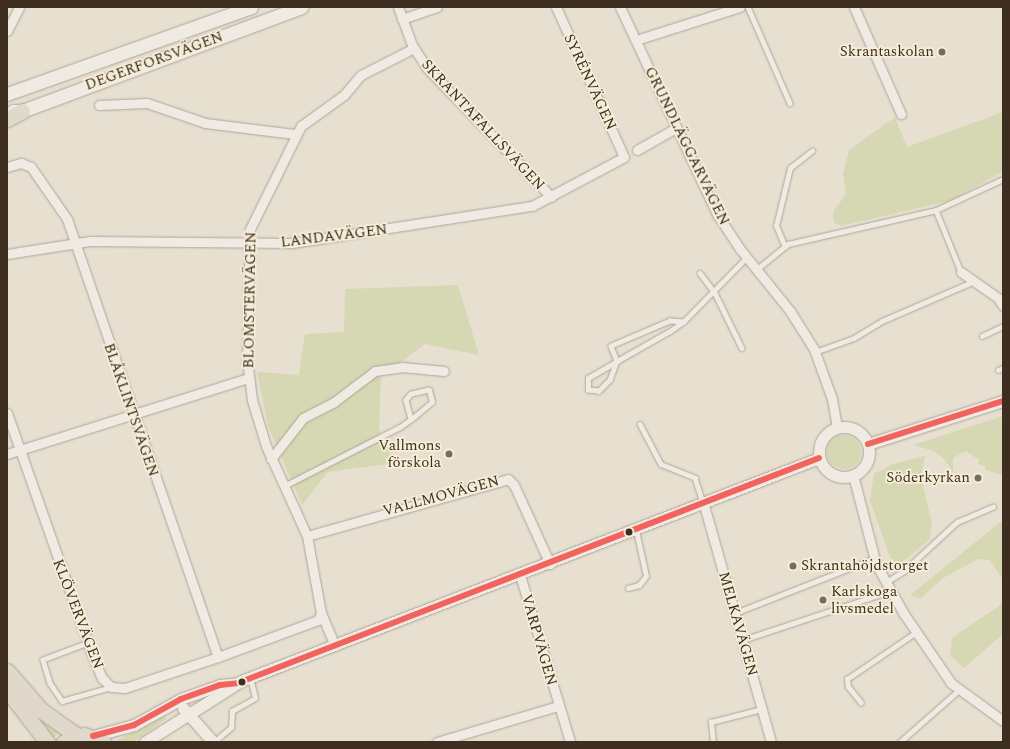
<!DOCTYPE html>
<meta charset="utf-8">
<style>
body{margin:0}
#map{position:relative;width:1010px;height:749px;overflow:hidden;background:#e7e0d1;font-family:Spectral,serif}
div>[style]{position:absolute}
.green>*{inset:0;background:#d6d7b3}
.round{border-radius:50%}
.roads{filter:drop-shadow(0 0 1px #ada599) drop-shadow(0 0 1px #ada599)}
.service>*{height:4.5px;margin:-2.25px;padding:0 2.25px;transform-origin:2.25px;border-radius:2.25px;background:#efebe3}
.minor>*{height:9px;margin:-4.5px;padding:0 4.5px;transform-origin:4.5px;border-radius:4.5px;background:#efebe3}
.tertiary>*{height:11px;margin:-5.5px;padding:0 5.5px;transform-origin:5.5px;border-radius:5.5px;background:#efebe3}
.tertiary>.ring{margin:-5.5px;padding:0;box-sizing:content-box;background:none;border:11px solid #efebe3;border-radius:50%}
.secondary>*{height:13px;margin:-6.5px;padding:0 6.5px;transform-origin:6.5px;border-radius:6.5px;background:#efebe3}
.trunk>*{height:15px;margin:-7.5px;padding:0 7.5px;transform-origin:7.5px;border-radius:7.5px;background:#e0d9cb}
.bus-1>*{height:6px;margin:-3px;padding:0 3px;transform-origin:3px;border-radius:3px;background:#f1635c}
.dots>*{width:11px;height:11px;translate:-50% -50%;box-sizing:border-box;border:2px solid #f7eed8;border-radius:50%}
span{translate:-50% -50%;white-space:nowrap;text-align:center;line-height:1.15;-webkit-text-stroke:3.5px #f7eed8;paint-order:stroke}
.poi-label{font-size:15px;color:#3d2e20}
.right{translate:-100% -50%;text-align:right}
.left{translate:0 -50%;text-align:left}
.street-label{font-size:15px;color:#3d2e20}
.frame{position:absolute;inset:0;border:8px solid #3d2e20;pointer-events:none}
</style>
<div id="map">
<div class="green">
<div style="clip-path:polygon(1003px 112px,1003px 171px,953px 200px,841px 226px,834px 222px,833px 212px,846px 194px,843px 175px,849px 150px,895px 117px,907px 147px)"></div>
<div style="clip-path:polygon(458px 285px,479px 355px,425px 344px,381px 377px,379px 429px,395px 463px,328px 472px,302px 505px,268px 426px,257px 372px,299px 375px,305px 334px,344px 332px,345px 289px)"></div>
<div style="clip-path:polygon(1003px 416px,1003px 473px,1000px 474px,985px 470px,985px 466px,978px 464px,979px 460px,966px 451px,953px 458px,953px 472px,944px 459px,934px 451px,913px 445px)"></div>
<div class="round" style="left:827px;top:435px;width:34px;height:34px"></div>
<div style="clip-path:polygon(925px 456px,921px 476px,932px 524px,929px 540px,894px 569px,870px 500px,874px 474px,893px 464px)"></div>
<div style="clip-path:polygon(1003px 520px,1003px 580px,990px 560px,978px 559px,943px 578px,920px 599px,910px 595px)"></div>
<div style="clip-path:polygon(1003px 599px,1003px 634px,964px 668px,950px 655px,952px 638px,999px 606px)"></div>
<div style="clip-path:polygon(165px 715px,166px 719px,134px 742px,115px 742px)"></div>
<div style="clip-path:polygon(44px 720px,59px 732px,51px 741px,39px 724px)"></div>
</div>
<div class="roads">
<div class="service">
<div style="left:748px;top:7px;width:105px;rotate:66.4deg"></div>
<div style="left:936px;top:210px;width:74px;rotate:-24.8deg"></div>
<div style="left:785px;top:247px;width:23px;rotate:-113deg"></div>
<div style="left:776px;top:226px;width:60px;rotate:-76.4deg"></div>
<div style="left:790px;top:168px;width:28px;rotate:-38deg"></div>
<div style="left:757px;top:269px;width:40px;rotate:-39deg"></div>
<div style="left:788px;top:244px;width:152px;rotate:-12.9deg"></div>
<div style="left:936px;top:210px;width:67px;rotate:68deg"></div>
<div style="left:700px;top:273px;width:25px;rotate:53deg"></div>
<div style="left:715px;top:293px;width:61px;rotate:63.9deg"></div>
<div style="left:683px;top:322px;width:13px;rotate:-176deg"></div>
<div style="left:670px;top:321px;width:64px;rotate:157deg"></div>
<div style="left:611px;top:346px;width:16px;rotate:68deg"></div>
<div style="left:617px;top:361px;width:20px;rotate:110deg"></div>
<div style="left:610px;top:380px;width:16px;rotate:135deg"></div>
<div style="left:599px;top:391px;width:11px;rotate:-175deg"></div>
<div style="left:588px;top:390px;width:12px;rotate:-90deg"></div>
<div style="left:588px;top:378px;width:34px;rotate:-30deg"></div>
<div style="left:617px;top:361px;width:61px;rotate:-29.5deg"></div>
<div style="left:670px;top:331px;width:16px;rotate:-35deg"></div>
<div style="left:683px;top:322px;width:91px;rotate:-45.4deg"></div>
<div style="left:982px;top:336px;width:23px;rotate:-25deg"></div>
<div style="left:815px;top:352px;width:41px;rotate:-19.7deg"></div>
<div style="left:854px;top:338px;width:33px;rotate:-31deg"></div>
<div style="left:882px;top:321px;width:98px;rotate:-23.4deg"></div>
<div style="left:998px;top:370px;width:5px;rotate:-22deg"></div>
<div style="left:640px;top:424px;width:45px;rotate:62.3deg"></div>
<div style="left:661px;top:464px;width:37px;rotate:22deg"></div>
<div style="left:695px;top:478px;width:25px;rotate:72deg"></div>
<div style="left:284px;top:486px;width:130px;rotate:-27deg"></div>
<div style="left:400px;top:427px;width:17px;rotate:-36deg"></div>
<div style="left:414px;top:417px;width:23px;rotate:-40deg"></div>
<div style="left:432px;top:402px;width:12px;rotate:-104deg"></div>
<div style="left:429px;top:390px;width:18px;rotate:167deg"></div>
<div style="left:411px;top:394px;width:8px;rotate:130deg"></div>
<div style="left:406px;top:400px;width:20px;rotate:75deg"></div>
<div style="left:886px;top:582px;width:21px;rotate:-31deg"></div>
<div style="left:904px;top:571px;width:72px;rotate:-42.8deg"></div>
<div style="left:957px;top:522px;width:39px;rotate:-23deg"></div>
<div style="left:628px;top:588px;width:11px;rotate:-15deg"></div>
<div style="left:639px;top:585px;width:11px;rotate:-52deg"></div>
<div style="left:646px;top:576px;width:46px;rotate:-102.5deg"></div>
<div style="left:735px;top:613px;width:150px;rotate:-21.4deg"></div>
<div style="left:743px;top:640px;width:155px;rotate:-18.4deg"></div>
<div style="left:88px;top:643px;width:48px;rotate:159.3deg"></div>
<div style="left:43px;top:660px;width:24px;rotate:73deg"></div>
<div style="left:50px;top:683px;width:22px;rotate:56deg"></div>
<div style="left:62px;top:701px;width:51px;rotate:-15.9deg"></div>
<div style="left:861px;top:703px;width:21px;rotate:-129deg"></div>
<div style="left:848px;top:687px;width:8px;rotate:-97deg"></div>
<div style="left:847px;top:679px;width:82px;rotate:-34.1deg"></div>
<div style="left:214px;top:742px;width:23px;rotate:-41deg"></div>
<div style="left:231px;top:727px;width:16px;rotate:-86deg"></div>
<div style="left:232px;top:711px;width:26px;rotate:-29deg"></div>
<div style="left:255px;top:698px;width:21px;rotate:-104deg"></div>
<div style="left:713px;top:742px;width:20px;rotate:-96deg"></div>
<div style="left:711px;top:722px;width:53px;rotate:-14.3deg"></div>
<div style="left:900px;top:742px;width:79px;rotate:-41.4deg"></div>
</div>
<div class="minor">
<div style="left:398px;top:7px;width:40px;rotate:69.8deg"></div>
<div style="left:412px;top:45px;width:27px;rotate:57deg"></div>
<div style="left:427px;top:68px;width:179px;rotate:46.1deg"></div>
<div style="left:620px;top:7px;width:229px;rotate:64.9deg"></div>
<div style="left:717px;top:214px;width:42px;rotate:56.7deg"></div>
<div style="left:740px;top:249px;width:80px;rotate:51.1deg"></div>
<div style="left:790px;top:311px;width:45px;rotate:57.7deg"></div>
<div style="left:814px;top:349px;width:53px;rotate:70.2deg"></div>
<div style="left:832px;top:399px;width:28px;rotate:80deg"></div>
<div style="left:854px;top:7px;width:117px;rotate:66.3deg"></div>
<div style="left:402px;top:19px;width:37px;rotate:-19deg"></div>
<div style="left:7px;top:31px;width:27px;rotate:-63deg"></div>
<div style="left:636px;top:40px;width:109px;rotate:-17.6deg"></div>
<div style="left:99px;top:105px;width:48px;rotate:-2.4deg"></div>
<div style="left:147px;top:103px;width:61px;rotate:19deg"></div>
<div style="left:205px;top:123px;width:90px;rotate:7deg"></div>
<div style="left:637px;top:150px;width:45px;rotate:-29.4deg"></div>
<div style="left:7px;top:167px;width:15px;rotate:-16deg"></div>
<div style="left:21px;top:163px;width:11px;rotate:22deg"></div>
<div style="left:31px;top:167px;width:63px;rotate:55.3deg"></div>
<div style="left:67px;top:219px;width:463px;rotate:71deg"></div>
<div style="left:7px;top:254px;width:84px;rotate:-8.9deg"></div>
<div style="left:90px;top:241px;width:202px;rotate:0.6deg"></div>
<div style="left:292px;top:243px;width:243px;rotate:-8.8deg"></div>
<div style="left:532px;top:206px;width:104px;rotate:-28deg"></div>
<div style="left:624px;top:157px;width:165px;rotate:-114.4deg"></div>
<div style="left:961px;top:272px;width:45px;rotate:35.1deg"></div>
<div style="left:998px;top:298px;width:9px;rotate:58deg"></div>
<div style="left:7px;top:413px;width:250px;rotate:70.6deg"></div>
<div style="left:90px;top:649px;width:31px;rotate:68deg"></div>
<div style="left:102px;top:678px;width:13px;rotate:45deg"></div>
<div style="left:111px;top:687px;width:14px;rotate:4deg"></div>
<div style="left:125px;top:688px;width:98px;rotate:-18.4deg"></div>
<div style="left:218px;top:657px;width:107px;rotate:-20.3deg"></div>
<div style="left:318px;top:620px;width:8px;rotate:-67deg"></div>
<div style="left:7px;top:454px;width:253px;rotate:-17.5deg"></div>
<div style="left:271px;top:459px;width:52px;rotate:-52deg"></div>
<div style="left:303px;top:418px;width:35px;rotate:-27deg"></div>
<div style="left:334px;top:402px;width:51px;rotate:-37.1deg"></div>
<div style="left:375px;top:371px;width:27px;rotate:-8deg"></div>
<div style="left:402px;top:367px;width:42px;rotate:5.4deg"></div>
<div style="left:853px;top:475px;width:92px;rotate:75.5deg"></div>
<div style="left:876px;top:564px;width:57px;rotate:60.8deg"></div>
<div style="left:904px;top:614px;width:83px;rotate:55.7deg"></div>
<div style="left:951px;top:683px;width:64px;rotate:36.2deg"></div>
<div style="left:704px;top:505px;width:246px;rotate:74.2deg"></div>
<div style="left:307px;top:536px;width:209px;rotate:-15.8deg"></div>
<div style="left:508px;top:479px;width:8px;rotate:45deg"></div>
<div style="left:514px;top:485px;width:87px;rotate:65.5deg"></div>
<div style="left:520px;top:575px;width:174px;rotate:73.3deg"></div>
<div style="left:335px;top:646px;width:36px;rotate:-113deg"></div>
<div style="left:321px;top:613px;width:78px;rotate:-100.3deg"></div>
<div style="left:307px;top:536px;width:99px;rotate:-114.5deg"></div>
<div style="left:266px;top:446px;width:48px;rotate:-106.9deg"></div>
<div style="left:252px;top:400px;width:38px;rotate:-97deg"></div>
<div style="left:247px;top:362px;width:133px;rotate:-88.7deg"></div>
<div style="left:250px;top:229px;width:115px;rotate:-63.7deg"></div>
<div style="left:301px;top:126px;width:53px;rotate:-35.8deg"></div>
<div style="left:344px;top:95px;width:26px;rotate:-50deg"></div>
<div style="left:361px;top:75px;width:59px;rotate:-27deg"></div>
<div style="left:437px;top:742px;width:126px;rotate:-16.6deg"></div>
</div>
<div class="tertiary">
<div class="ring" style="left:819px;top:427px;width:39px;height:39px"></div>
<div style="left:868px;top:444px;width:142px;rotate:-17.7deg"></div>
<div style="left:183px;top:708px;width:45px;rotate:48.6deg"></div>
<div style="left:93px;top:736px;width:42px;rotate:-15deg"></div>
<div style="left:134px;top:725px;width:54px;rotate:-29deg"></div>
<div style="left:181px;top:699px;width:41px;rotate:-19.7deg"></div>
<div style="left:220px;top:685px;width:18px;rotate:-6deg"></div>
<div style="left:145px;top:742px;width:114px;rotate:-32.4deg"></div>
<div style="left:241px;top:681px;width:620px;rotate:-21.1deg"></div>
</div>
<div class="secondary">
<div style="left:7px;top:94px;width:259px;rotate:-19.6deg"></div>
<div style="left:13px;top:111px;width:9px"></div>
<div style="left:22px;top:111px;width:298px;rotate:-20.4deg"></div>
</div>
<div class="trunk">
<div style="left:7px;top:119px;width:17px;rotate:-28deg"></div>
<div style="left:7px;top:671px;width:53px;rotate:48.8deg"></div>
<div style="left:42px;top:711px;width:42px;rotate:35.2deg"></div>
<div style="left:7px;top:690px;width:66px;rotate:52.4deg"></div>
<div style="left:64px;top:742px;width:21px;rotate:-19deg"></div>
<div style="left:84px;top:735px;width:20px;rotate:20deg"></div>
</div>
</div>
<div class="bus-1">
<div style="left:868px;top:444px;width:142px;rotate:-17.7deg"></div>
<div style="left:93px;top:736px;width:42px;rotate:-15deg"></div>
<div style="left:134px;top:725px;width:54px;rotate:-29deg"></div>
<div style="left:181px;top:699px;width:41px;rotate:-19.7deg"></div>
<div style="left:220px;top:685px;width:18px;rotate:-6deg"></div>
<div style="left:238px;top:683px;width:623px;rotate:-21.17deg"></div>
</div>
<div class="dots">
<div style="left:942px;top:52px;background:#786c5e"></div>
<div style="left:449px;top:454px;background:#786c5e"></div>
<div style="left:978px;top:478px;background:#786c5e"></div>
<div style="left:629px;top:532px;background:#3d2e20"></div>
<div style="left:793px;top:566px;background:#786c5e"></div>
<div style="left:823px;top:600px;background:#786c5e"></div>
<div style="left:242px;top:682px;background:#3d2e20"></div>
</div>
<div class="poi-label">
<span class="right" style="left:934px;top:52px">Skrantaskolan</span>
<span class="right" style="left:441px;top:454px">Vallmons<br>förskola</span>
<span class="right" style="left:970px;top:478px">Söderkyrkan</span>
<span class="left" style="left:801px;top:566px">Skrantahöjdstorget</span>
<span class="left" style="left:831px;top:600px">Karlskoga<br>livsmedel</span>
</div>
<div class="street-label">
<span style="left:154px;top:61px;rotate:-20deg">DEGERFORSVÄGEN</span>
<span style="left:590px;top:82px;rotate:65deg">SYRÉNVÄGEN</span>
<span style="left:483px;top:125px;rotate:47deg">SKRANTAFALLSVÄGEN</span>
<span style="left:687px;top:146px;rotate:64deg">GRUNDLÄGGARVÄGEN</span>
<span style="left:334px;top:236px;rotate:-7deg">LANDAVÄGEN</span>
<span style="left:250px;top:300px;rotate:-89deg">BLOMSTERVÄGEN</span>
<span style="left:131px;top:410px;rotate:71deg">BLÅKLINTSVÄGEN</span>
<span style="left:441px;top:496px;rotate:-15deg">VALLMOVÄGEN</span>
<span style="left:78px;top:614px;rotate:69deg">KLÖVERVÄGEN</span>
<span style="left:738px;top:624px;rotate:74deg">MELKAVÄGEN</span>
<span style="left:539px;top:640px;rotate:74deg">VARPVÄGEN</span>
</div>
<div class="frame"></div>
</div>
